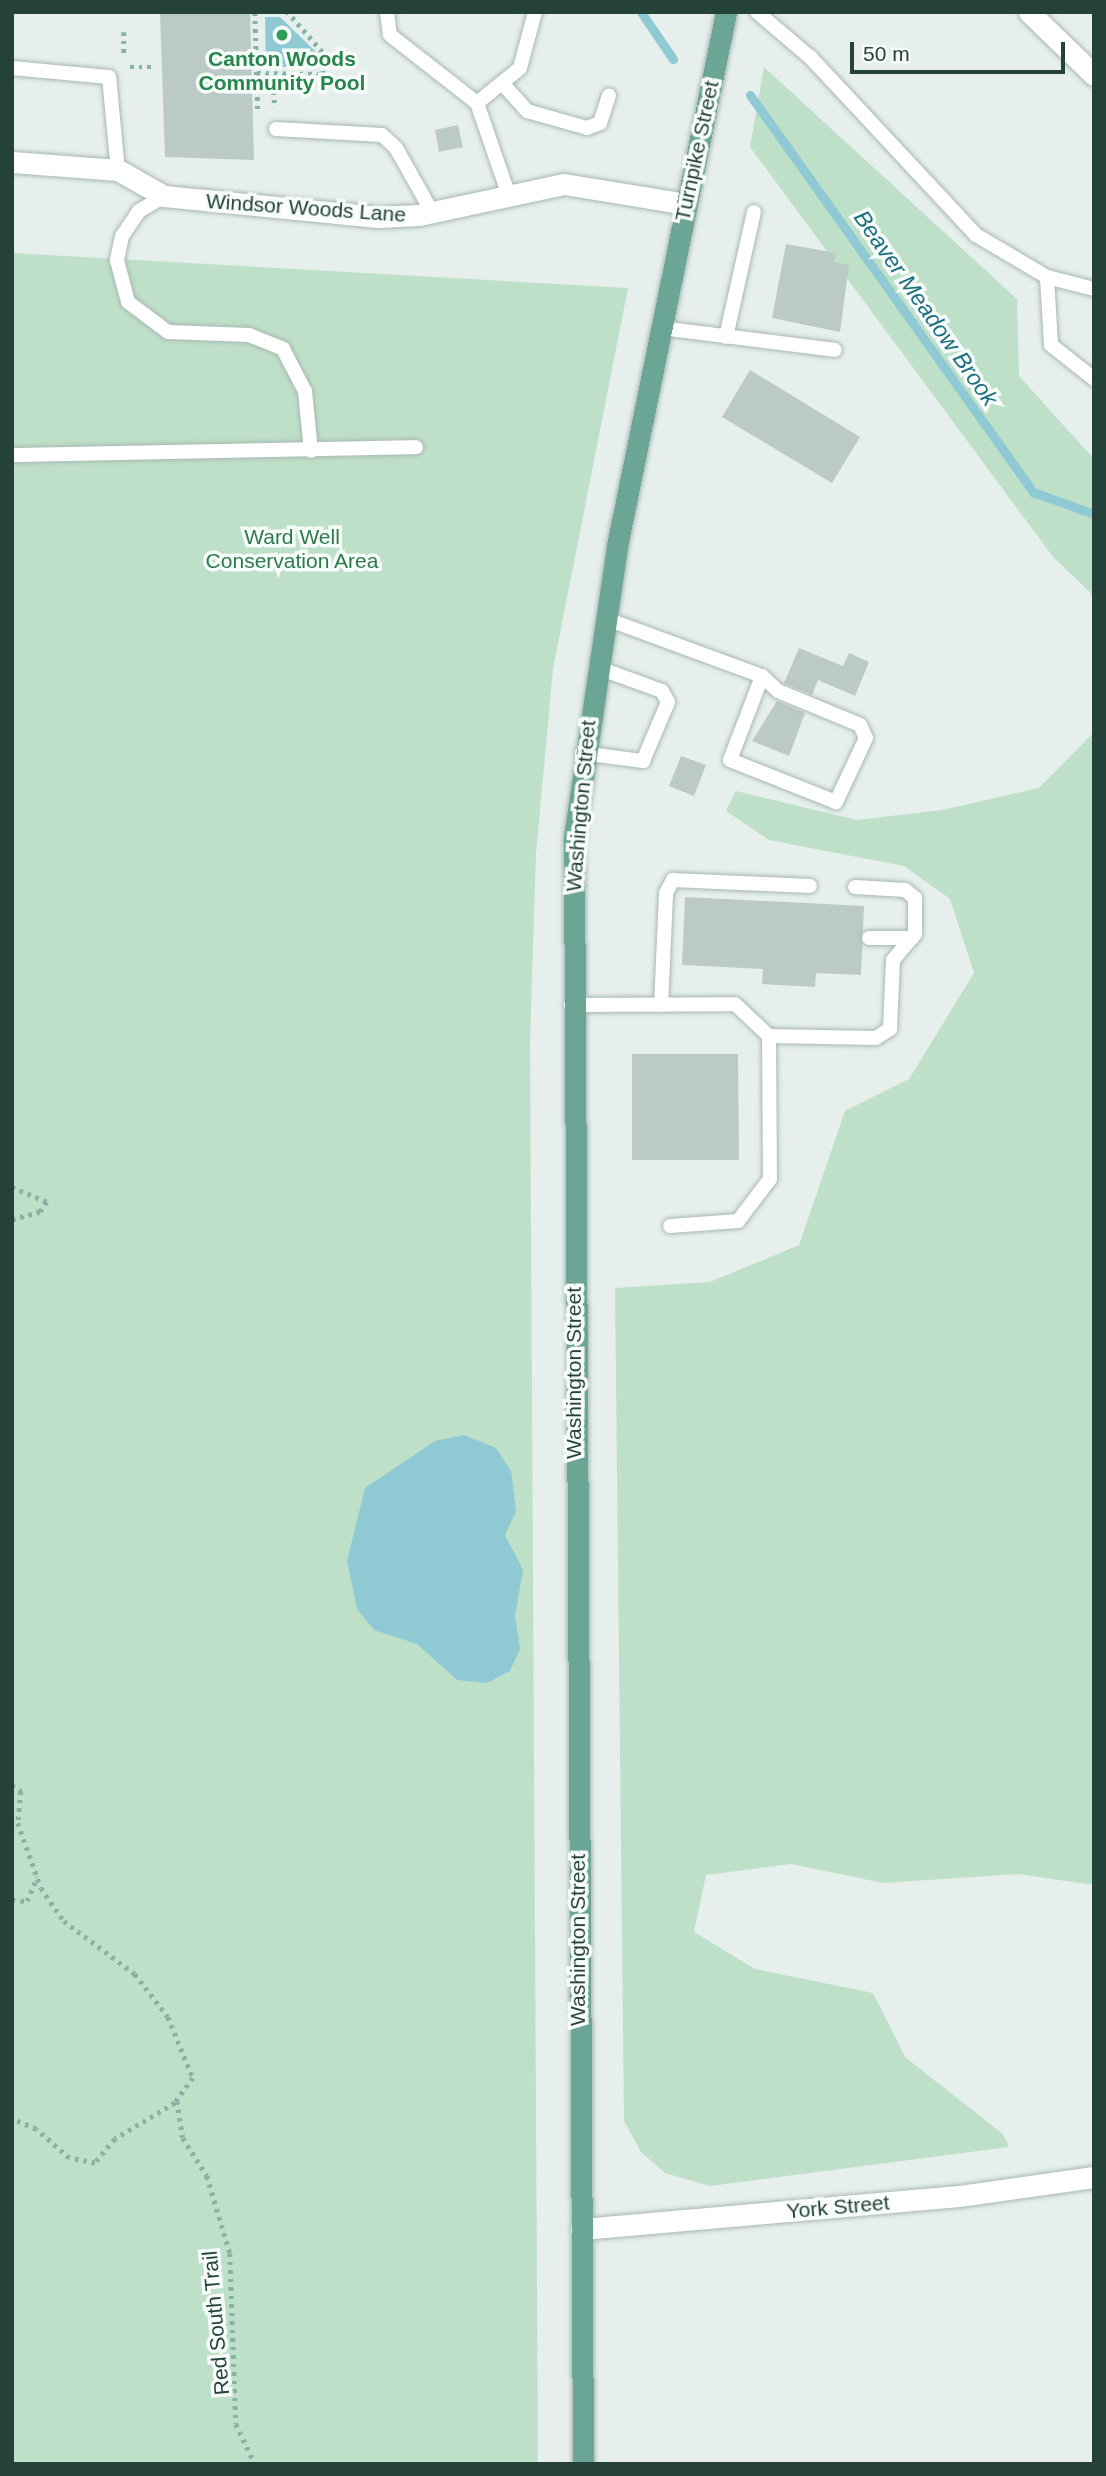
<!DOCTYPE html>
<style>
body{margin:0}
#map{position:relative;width:1106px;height:2476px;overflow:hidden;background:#e6efeb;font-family:Arial,sans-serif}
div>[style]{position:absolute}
.green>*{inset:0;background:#bfe0c8}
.water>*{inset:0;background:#8ec9d4}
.stream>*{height:9px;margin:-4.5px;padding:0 4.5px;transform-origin:4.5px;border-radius:4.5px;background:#8ec9d4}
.building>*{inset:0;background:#bbcac4}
.path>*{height:4.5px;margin-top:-2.25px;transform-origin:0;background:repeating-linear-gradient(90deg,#86b3a5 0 3.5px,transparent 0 8.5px)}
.roads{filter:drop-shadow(0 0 2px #a8b8b2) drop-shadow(0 0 2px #a8b8b2)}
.service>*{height:14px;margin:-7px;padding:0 7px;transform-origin:7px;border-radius:7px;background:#fff}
.minor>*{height:21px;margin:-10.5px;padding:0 10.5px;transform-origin:10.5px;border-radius:10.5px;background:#fff}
.tertiary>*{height:21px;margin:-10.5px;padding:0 10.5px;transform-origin:10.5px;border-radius:10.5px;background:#fff}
.primary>*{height:21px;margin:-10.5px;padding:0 10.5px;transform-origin:10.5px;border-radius:10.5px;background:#6aa596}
.dots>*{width:19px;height:19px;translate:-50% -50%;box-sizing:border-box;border:4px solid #f7fbf9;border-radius:50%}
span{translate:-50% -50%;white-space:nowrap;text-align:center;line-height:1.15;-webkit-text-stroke:7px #f7fbf9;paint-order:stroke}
.leisure-label{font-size:21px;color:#27864d;font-weight:700}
.street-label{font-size:21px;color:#24423a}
.park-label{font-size:21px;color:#2d7a4b}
.water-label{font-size:23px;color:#1c6f80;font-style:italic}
.frame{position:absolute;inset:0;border:14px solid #24423a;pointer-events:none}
.scale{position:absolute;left:850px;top:42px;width:215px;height:32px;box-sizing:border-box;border:4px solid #24423a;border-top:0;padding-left:9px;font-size:21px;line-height:24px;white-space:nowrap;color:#24423a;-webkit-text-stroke:5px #f7fbf9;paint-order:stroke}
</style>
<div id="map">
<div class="green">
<div style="clip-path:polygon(764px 67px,1017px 299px,1019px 376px,1094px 459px,1094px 596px,1053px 557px,750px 147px)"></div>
<div style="clip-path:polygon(12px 253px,628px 288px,553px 669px,536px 854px,530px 1041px,538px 2464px,12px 2464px)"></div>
<div style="clip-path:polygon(1094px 732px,1094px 1885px,1018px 1874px,883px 1883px,791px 1864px,706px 1875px,694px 1932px,755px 1969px,873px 1993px,905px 2057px,1003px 2134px,1009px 2147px,710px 2186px,665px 2173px,641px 2152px,624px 2121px,615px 1288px,710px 1282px,799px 1245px,845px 1111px,909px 1079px,974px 973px,950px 899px,904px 866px,769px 840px,726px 811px,736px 791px,857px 820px,942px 810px,1039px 788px)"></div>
</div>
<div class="water">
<div style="clip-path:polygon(265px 17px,280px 17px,317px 53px,317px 67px,266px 67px)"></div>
<div style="clip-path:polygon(464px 1435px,496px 1448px,511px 1471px,516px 1511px,505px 1535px,523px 1570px,515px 1616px,520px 1649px,510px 1671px,487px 1683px,457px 1680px,417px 1644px,374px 1630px,357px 1609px,347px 1561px,365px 1488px,435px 1441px)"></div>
</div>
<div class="stream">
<div style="left:641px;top:12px;width:57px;rotate:55.8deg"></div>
<div style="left:750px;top:95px;width:488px;rotate:54.5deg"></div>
<div style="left:1033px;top:492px;width:65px;rotate:19.8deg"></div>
</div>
<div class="building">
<div style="clip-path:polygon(160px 12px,250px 12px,254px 160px,165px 157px)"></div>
<div style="clip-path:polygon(458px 125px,463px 147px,439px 152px,435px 130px)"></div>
<div style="clip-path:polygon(786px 244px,836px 253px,834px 262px,849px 265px,840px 332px,772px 318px)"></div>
<div style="clip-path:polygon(750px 370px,860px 437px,832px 483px,722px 417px)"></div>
<div style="clip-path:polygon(799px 648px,843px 666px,849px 653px,869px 662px,855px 696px,818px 680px,812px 695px,784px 683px)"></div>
<div style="clip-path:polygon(777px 701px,805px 713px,789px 756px,752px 741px)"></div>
<div style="clip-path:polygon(681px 756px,706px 765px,694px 796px,669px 786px)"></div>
<div style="clip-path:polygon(685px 897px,864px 906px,861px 975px,816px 973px,815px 987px,762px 984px,763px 969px,682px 965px)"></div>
<div style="clip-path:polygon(632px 1054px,738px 1054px,739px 1160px,632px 1160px)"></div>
</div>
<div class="path">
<div style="left:255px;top:12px;width:100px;rotate:88.3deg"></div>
<div style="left:124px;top:32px;width:22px;rotate:90deg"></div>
<div style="left:130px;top:67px;width:25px"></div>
<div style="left:257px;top:73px;width:66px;rotate:0.9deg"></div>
<div style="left:323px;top:74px;width:22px;rotate:-93deg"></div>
<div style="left:322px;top:52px;width:53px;rotate:-131.2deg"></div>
<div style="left:274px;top:91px;width:17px;rotate:87deg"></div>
<div style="left:12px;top:1187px;width:38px;rotate:23deg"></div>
<div style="left:47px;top:1202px;width:12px;rotate:125deg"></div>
<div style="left:40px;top:1212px;width:29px;rotate:164deg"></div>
<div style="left:12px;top:1785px;width:11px;rotate:34deg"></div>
<div style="left:21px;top:1791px;width:32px;rotate:95deg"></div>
<div style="left:18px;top:1823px;width:69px;rotate:70.5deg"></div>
<div style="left:41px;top:1888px;width:40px;rotate:55.1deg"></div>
<div style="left:64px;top:1921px;width:89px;rotate:36.7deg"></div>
<div style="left:135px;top:1974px;width:54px;rotate:52.5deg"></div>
<div style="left:168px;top:2017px;width:66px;rotate:67.7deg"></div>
<div style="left:193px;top:2078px;width:31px;rotate:126deg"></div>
<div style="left:175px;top:2103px;width:70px;rotate:149deg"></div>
<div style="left:115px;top:2139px;width:31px;rotate:130deg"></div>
<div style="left:95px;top:2163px;width:26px;rotate:-169deg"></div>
<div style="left:69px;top:2158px;width:44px;rotate:-138.7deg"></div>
<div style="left:36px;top:2129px;width:26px;rotate:-157deg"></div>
<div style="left:12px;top:1900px;width:15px;rotate:4deg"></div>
<div style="left:27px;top:1901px;width:26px;rotate:-67deg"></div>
<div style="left:177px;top:2101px;width:37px;rotate:81deg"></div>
<div style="left:183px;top:2138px;width:45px;rotate:57.7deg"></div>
<div style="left:207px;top:2176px;width:80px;rotate:73.4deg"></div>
<div style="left:230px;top:2253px;width:171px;rotate:88deg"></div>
<div style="left:236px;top:2424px;width:44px;rotate:64.6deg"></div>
</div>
<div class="roads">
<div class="service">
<div style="left:387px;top:12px;width:23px;rotate:83deg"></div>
<div style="left:390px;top:35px;width:110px;rotate:38deg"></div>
<div style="left:477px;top:103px;width:95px;rotate:71deg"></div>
<div style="left:757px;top:12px;width:71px;rotate:40.4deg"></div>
<div style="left:811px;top:58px;width:242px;rotate:47deg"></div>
<div style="left:976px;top:235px;width:82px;rotate:30.6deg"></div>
<div style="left:12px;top:68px;width:97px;rotate:5.3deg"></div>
<div style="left:109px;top:77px;width:93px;rotate:84.5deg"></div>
<div style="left:502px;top:83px;width:38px;rotate:48deg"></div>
<div style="left:527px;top:111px;width:62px;rotate:15.8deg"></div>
<div style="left:587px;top:128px;width:14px;rotate:-21deg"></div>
<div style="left:600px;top:123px;width:29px;rotate:-72deg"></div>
<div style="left:477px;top:103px;width:55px;rotate:-39.1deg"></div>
<div style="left:520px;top:68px;width:58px;rotate:-75deg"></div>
<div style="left:276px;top:129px;width:106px;rotate:3.2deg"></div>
<div style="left:382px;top:135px;width:19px;rotate:43deg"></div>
<div style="left:396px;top:148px;width:73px;rotate:60.6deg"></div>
<div style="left:164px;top:196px;width:29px;rotate:149deg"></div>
<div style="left:139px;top:211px;width:30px;rotate:124deg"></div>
<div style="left:122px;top:236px;width:25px;rotate:102deg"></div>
<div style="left:117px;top:260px;width:43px;rotate:75.3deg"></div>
<div style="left:128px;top:302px;width:50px;rotate:36.9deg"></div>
<div style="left:168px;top:332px;width:81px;rotate:2.1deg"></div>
<div style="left:249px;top:335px;width:37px;rotate:22deg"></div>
<div style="left:283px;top:349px;width:47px;rotate:62.4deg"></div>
<div style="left:305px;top:391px;width:60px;rotate:84.3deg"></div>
<div style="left:1094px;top:289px;width:49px;rotate:-165.7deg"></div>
<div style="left:1047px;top:277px;width:68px;rotate:86.6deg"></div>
<div style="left:1051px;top:345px;width:55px;rotate:38.3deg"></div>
<div style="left:661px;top:328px;width:175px;rotate:7.2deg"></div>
<div style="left:726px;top:337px;width:128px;rotate:-77.4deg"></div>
<div style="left:12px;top:455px;width:404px;rotate:-1.1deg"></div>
<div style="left:604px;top:618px;width:168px;rotate:20.2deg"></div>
<div style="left:762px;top:676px;width:22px;rotate:43deg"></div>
<div style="left:778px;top:691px;width:89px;rotate:22.5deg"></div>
<div style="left:860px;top:725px;width:14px;rotate:65deg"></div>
<div style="left:866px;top:738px;width:71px;rotate:115.1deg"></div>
<div style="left:836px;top:802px;width:114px;rotate:-158.4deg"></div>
<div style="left:730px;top:760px;width:90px;rotate:-69.1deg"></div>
<div style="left:582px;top:753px;width:62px;rotate:7.5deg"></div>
<div style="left:643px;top:761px;width:64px;rotate:-67deg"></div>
<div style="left:668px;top:702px;width:13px;rotate:-119deg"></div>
<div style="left:662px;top:691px;width:70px;rotate:-160deg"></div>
<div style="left:869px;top:938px;width:43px"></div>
<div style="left:571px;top:1005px;width:164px;rotate:-0.3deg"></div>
<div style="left:735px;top:1004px;width:47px;rotate:43.3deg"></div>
<div style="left:769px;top:1036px;width:143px;rotate:89.6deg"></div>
<div style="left:770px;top:1179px;width:53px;rotate:127.3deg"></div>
<div style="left:738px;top:1221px;width:68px;rotate:175.8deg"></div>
<div style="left:661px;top:1005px;width:112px;rotate:-87.4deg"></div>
<div style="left:666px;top:893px;width:15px;rotate:-62deg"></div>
<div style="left:673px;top:880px;width:137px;rotate:2.5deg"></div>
<div style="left:769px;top:1036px;width:107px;rotate:1.1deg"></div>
<div style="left:876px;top:1038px;width:17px;rotate:-33deg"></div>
<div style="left:890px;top:1029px;width:69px;rotate:-87.5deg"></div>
<div style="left:893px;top:960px;width:34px;rotate:-50deg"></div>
<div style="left:915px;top:934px;width:36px;rotate:-90deg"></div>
<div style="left:915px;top:898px;width:13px;rotate:-141deg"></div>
<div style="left:905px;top:890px;width:50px;rotate:-176.6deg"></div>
</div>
<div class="minor">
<div style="left:1029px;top:12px;width:91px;rotate:44.1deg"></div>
<div style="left:12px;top:162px;width:106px;rotate:4.3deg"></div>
<div style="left:118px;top:170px;width:53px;rotate:29.5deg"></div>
<div style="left:164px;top:196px;width:215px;rotate:5.6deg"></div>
<div style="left:378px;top:217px;width:41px;rotate:-2.8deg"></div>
<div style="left:419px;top:215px;width:148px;rotate:-12.1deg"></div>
<div style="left:564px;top:184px;width:124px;rotate:9.3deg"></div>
</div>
<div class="tertiary">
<div style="left:581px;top:2229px;width:380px;rotate:-5deg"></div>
<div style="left:960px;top:2196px;width:135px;rotate:-8.1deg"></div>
</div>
<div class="primary">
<div style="left:583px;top:2464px;width:1626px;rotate:-90.32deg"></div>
<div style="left:574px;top:838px;width:295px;rotate:-81.6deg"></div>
<div style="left:617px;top:546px;width:545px;rotate:-78.46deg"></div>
</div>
</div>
<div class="dots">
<div style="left:282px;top:35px;background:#2e9e5b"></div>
</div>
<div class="leisure-label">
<span style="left:282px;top:71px">Canton Woods<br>Community Pool</span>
</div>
<div class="street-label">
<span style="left:697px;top:151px;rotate:-78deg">Turnpike Street</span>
<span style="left:306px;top:208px;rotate:4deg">Windsor Woods Lane</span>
<span style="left:581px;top:806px;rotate:-85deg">Washington Street</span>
<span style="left:574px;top:1373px;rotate:-90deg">Washington Street</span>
<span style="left:578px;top:1940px;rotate:-90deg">Washington Street</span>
<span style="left:838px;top:2207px;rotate:-5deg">York Street</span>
<span style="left:216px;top:2323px;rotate:-95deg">Red South Trail</span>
</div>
<div class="park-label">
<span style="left:292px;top:549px">Ward Well<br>Conservation Area</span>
</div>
<div class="water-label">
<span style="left:926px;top:308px;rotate:55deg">Beaver Meadow Brook</span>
</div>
<div class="frame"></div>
<div class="scale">50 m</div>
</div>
